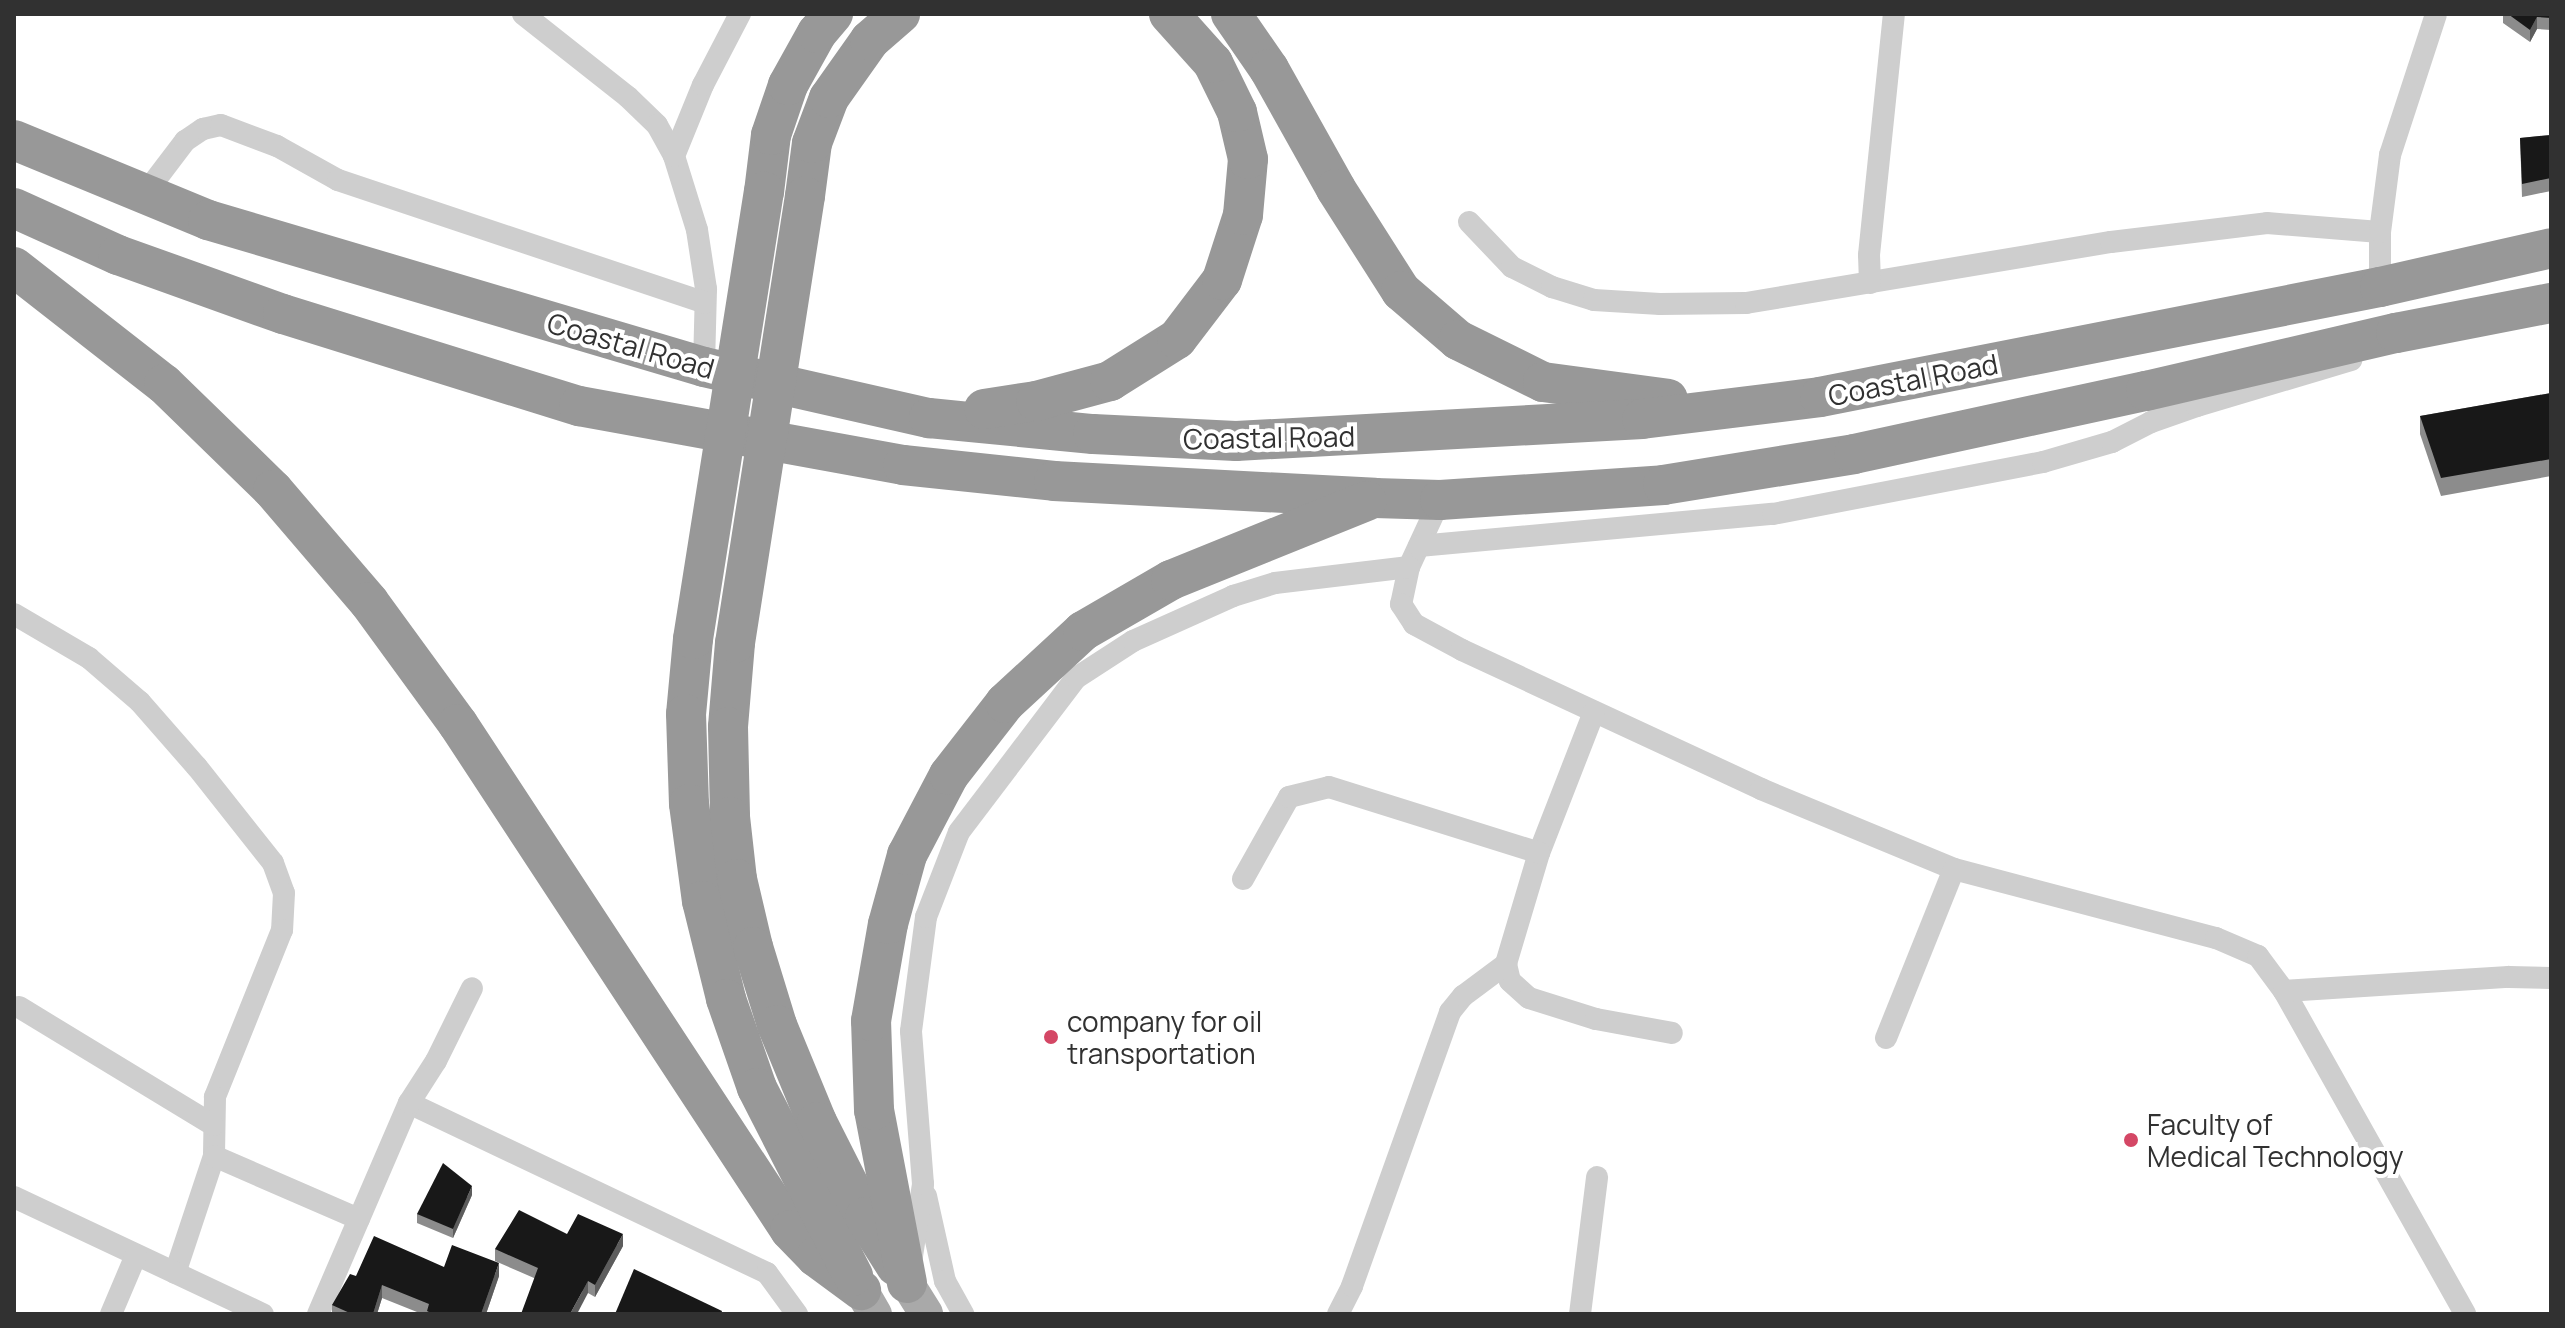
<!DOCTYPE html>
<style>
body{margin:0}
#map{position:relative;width:2565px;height:1328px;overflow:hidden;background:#fff;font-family:Manrope,sans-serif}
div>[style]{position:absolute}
.street>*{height:22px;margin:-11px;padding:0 11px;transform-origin:11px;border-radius:11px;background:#cecece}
.primary>*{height:34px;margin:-17px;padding:0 17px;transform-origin:17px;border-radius:17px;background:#a9a9a9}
.highway>*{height:40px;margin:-20px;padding:0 20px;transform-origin:20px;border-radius:20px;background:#989898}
.highway-bridge>*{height:40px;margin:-20px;padding:0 20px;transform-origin:20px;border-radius:20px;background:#989898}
.wall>*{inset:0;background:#8c8c8c}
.shaded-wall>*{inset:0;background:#5d5d5d}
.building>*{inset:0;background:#181818}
.dots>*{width:22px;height:22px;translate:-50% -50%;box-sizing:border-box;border:4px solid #fff;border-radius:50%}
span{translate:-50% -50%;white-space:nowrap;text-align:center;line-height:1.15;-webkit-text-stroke:8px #fff;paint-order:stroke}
.street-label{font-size:28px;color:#313131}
.poi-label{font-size:28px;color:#313131}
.left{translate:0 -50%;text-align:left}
.frame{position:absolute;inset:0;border:16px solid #313131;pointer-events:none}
</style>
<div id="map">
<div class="street">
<div style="left:523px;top:14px;width:134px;rotate:38.3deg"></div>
<div style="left:628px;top:97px;width:40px;rotate:44deg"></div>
<div style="left:657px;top:125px;width:35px;rotate:61deg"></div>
<div style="left:674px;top:156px;width:77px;rotate:72.7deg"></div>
<div style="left:697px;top:230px;width:60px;rotate:81.3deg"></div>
<div style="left:706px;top:289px;width:78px;rotate:91.5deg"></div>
<div style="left:674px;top:156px;width:77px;rotate:-67.8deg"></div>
<div style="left:703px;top:85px;width:80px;rotate:-62.5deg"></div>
<div style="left:144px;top:195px;width:68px;rotate:-52.8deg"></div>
<div style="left:185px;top:141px;width:22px;rotate:-34deg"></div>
<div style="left:203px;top:129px;width:18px;rotate:-13deg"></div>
<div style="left:221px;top:125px;width:60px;rotate:20.6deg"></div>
<div style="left:277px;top:146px;width:70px;rotate:29.1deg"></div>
<div style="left:338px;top:180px;width:387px;rotate:18.5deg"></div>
<div style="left:1469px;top:222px;width:62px;rotate:46.3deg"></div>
<div style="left:1512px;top:267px;width:45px;rotate:26.6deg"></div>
<div style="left:1552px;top:287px;width:44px;rotate:17.2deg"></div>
<div style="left:1594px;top:300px;width:66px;rotate:3.5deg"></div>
<div style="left:1660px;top:304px;width:86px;rotate:-0.7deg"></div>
<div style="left:1746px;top:303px;width:370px;rotate:-9.5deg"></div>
<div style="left:2111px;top:242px;width:157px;rotate:-6.9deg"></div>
<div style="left:2267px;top:223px;width:113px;rotate:4.6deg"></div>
<div style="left:1870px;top:283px;width:28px;rotate:-92deg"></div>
<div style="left:1869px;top:255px;width:242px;rotate:-84.1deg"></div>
<div style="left:2380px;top:287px;width:55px;rotate:-90deg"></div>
<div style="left:2380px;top:232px;width:78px;rotate:-82.6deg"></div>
<div style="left:2390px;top:155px;width:148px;rotate:-71.9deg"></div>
<div style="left:1440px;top:500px;width:74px;rotate:114.8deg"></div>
<div style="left:1409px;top:567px;width:38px;rotate:102deg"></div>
<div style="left:1401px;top:604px;width:24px;rotate:57deg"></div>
<div style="left:1414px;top:624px;width:55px;rotate:28.4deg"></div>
<div style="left:1462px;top:650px;width:330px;rotate:24.9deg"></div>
<div style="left:1761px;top:789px;width:209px;rotate:22.5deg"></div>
<div style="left:1954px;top:869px;width:271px;rotate:14.8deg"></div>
<div style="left:2216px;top:938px;width:46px;rotate:23.2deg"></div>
<div style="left:2258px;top:956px;width:44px;rotate:53.4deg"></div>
<div style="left:2284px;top:991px;width:370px;rotate:60.7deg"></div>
<div style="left:1419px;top:546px;width:355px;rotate:-5.2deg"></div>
<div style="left:1773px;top:514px;width:275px;rotate:-10.9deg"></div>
<div style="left:2043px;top:462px;width:72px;rotate:-16.2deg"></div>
<div style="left:2112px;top:442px;width:44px;rotate:-27.1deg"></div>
<div style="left:2151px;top:422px;width:49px;rotate:-19.2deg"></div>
<div style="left:2197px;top:406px;width:161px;rotate:-16.6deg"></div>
<div style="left:14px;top:614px;width:87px;rotate:30.4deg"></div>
<div style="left:89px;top:658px;width:67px;rotate:40.8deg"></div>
<div style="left:140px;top:702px;width:86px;rotate:48.8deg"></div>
<div style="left:197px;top:767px;width:122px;rotate:51.6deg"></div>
<div style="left:273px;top:863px;width:32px;rotate:70deg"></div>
<div style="left:284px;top:893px;width:37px;rotate:93deg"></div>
<div style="left:282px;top:930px;width:180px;rotate:111.9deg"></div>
<div style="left:215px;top:1097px;width:59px;rotate:91deg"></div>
<div style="left:214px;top:1156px;width:123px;rotate:108.4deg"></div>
<div style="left:1594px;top:712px;width:151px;rotate:111.3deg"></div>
<div style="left:1539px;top:853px;width:116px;rotate:106.6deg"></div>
<div style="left:1506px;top:964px;width:17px;rotate:77deg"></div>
<div style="left:1510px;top:981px;width:25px;rotate:42deg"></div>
<div style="left:1529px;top:998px;width:70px;rotate:17.4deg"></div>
<div style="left:1596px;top:1019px;width:77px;rotate:10.4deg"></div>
<div style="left:1243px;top:879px;width:94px;rotate:-60.7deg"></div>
<div style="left:1289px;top:797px;width:41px;rotate:-14deg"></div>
<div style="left:1329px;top:787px;width:220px;rotate:17.4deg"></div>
<div style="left:2284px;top:991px;width:225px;rotate:-3.6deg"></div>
<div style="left:2509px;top:977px;width:42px;rotate:1.4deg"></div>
<div style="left:19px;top:1007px;width:227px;rotate:31.3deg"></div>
<div style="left:1886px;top:1038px;width:182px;rotate:-68.1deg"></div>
<div style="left:409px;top:1103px;width:396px;rotate:25.4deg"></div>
<div style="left:767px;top:1273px;width:51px;rotate:53.8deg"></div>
<div style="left:214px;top:1156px;width:158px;rotate:23.5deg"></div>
<div style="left:926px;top:1196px;width:87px;rotate:77.4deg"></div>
<div style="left:945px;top:1281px;width:38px;rotate:61deg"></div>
<div style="left:14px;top:1197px;width:275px;rotate:25.2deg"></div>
<div style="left:912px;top:1256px;width:73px;rotate:-81.3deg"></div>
<div style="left:923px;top:1184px;width:153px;rotate:-94.5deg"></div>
<div style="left:911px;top:1031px;width:115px;rotate:-82.5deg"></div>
<div style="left:926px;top:917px;width:91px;rotate:-68.8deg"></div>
<div style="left:959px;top:832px;width:193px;rotate:-52.8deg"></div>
<div style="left:1076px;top:678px;width:68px;rotate:-33deg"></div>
<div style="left:1133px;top:641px;width:110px;rotate:-24.2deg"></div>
<div style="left:1233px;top:596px;width:44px;rotate:-17.2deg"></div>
<div style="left:1275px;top:583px;width:135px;rotate:-6.8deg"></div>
<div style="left:111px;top:1314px;width:64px;rotate:-67deg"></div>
<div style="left:318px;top:1314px;width:230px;rotate:-66.7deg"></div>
<div style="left:409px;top:1103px;width:50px;rotate:-57.3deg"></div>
<div style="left:436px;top:1061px;width:81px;rotate:-63.7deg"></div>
<div style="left:1338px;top:1314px;width:31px;rotate:-63deg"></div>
<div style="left:1352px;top:1286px;width:291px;rotate:-70.3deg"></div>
<div style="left:1450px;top:1012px;width:21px;rotate:-51deg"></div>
<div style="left:1463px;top:996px;width:54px;rotate:-36.7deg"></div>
<div style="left:1580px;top:1314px;width:138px;rotate:-82.9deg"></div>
</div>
<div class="primary">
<div style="left:907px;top:1283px;width:36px;rotate:58deg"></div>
<div style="left:861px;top:1290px;width:28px;rotate:60deg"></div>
</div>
<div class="highway">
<div style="left:1231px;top:14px;width:67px;rotate:55.4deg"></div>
<div style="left:1269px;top:69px;width:137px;rotate:60.8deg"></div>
<div style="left:1336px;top:189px;width:121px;rotate:57.5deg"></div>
<div style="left:1401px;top:291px;width:75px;rotate:40.7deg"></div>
<div style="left:1458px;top:340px;width:95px;rotate:26.3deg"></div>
<div style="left:1543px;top:382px;width:126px;rotate:7.7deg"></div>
<div style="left:14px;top:140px;width:210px;rotate:22.4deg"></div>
<div style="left:208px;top:220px;width:517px;rotate:16.51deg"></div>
<div style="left:704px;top:367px;width:231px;rotate:12.8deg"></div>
<div style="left:929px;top:418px;width:165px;rotate:5.6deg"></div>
<div style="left:1093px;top:434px;width:143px;rotate:2.8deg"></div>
<div style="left:1236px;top:441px;width:407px;rotate:-3.1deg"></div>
<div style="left:1642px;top:419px;width:179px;rotate:-7deg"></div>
<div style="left:1820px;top:397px;width:571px;rotate:-11.11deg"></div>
<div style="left:2380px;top:287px;width:175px;rotate:-12.8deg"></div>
<div style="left:764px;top:192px;width:57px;rotate:-83deg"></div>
<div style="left:771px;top:135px;width:53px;rotate:-71.2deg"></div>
<div style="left:788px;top:85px;width:60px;rotate:-60.9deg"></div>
<div style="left:817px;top:33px;width:25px;rotate:-50deg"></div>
<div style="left:805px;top:196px;width:53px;rotate:-82.5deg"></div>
<div style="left:812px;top:143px;width:48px;rotate:-69.3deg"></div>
<div style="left:829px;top:98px;width:71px;rotate:-54.7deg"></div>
<div style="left:870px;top:40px;width:40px;rotate:-41deg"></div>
<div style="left:14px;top:208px;width:114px;rotate:24.3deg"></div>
<div style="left:118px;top:255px;width:175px;rotate:19.7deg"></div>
<div style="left:283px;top:314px;width:310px;rotate:17.3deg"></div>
<div style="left:579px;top:406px;width:329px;rotate:10.3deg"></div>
<div style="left:903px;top:465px;width:152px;rotate:6deg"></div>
<div style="left:1054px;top:481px;width:321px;rotate:3deg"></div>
<div style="left:1375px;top:498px;width:65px;rotate:1.8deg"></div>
<div style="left:1440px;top:500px;width:224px;rotate:-3.8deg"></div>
<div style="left:1663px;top:485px;width:193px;rotate:-9.2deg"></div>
<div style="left:1854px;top:454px;width:299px;rotate:-12.2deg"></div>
<div style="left:2146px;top:391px;width:257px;rotate:-13.1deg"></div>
<div style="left:2396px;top:333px;width:158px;rotate:-11deg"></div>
<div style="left:14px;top:267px;width:190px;rotate:38deg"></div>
<div style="left:164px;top:384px;width:152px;rotate:44.2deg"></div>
<div style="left:273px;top:490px;width:148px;rotate:49.4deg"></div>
<div style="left:369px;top:602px;width:151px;rotate:53.9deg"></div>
<div style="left:458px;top:724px;width:605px;rotate:56.73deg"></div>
<div style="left:790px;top:1230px;width:37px;rotate:46deg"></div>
<div style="left:816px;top:1257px;width:56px;rotate:36.3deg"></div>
<div style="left:984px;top:409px;width:53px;rotate:-8.7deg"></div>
<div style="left:1036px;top:401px;width:77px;rotate:-15.1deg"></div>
<div style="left:1110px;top:381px;width:79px;rotate:-32.1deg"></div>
<div style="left:1177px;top:339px;width:74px;rotate:-52.7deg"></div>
<div style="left:1222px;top:280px;width:68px;rotate:-72.1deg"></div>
<div style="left:1243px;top:215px;width:56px;rotate:-84.9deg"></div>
<div style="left:1248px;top:159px;width:48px;rotate:-103.2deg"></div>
<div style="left:1237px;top:112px;width:55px;rotate:-116.1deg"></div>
<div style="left:1213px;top:63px;width:66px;rotate:-131.9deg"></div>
<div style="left:693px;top:639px;width:75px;rotate:95.3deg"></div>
<div style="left:686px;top:714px;width:90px;rotate:88.1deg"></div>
<div style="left:689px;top:804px;width:98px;rotate:82.4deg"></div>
<div style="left:702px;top:901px;width:101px;rotate:76.2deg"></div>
<div style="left:726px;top:999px;width:94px;rotate:70.8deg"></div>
<div style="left:757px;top:1088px;width:211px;rotate:62.9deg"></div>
<div style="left:735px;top:643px;width:84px;rotate:94.8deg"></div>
<div style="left:728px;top:727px;width:90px;rotate:88.7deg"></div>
<div style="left:730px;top:817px;width:62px;rotate:83.6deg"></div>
<div style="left:737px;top:879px;width:70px;rotate:76.8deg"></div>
<div style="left:753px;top:947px;width:82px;rotate:72.9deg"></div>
<div style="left:777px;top:1025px;width:105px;rotate:67.6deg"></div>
<div style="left:817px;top:1122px;width:106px;rotate:63.2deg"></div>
<div style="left:865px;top:1217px;width:58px;rotate:57.7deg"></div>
<div style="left:907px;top:1283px;width:176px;rotate:-100.8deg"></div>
<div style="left:874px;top:1110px;width:89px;rotate:-91.9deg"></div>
<div style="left:871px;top:1021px;width:98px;rotate:-80.1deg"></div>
<div style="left:888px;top:924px;width:72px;rotate:-74.6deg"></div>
<div style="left:907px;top:855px;width:90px;rotate:-62.3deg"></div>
<div style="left:949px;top:775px;width:91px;rotate:-52.1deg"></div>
<div style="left:1005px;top:703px;width:106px;rotate:-42.7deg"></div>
<div style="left:1083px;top:631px;width:102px;rotate:-30.1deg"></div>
<div style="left:1171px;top:580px;width:211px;rotate:-22deg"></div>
</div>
<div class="highway-bridge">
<div style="left:693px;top:639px;width:453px;rotate:-81deg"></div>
<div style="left:735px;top:643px;width:452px;rotate:-81.1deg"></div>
</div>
<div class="wall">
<div style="clip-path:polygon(2503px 14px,2551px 14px,2551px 30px,2537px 29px,2530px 42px,2503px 23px)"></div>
<div style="clip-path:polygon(2551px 135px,2551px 191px,2522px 197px,2520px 138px)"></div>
<div style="clip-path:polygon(2551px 393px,2551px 476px,2441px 496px,2420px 434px,2420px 416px)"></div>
<div style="clip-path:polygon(472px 1195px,453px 1238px,417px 1223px,417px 1214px)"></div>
<div style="clip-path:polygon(567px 1234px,623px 1246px,595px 1297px,588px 1293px,534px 1278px,495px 1261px,495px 1249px)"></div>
<div style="clip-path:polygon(444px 1267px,499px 1276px,486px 1314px,422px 1314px,382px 1298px,377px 1314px,332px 1314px,332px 1305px,356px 1276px)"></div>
</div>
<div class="shaded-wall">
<div style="clip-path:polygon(2537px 17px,2537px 29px,2530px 42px,2530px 30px)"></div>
<div style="clip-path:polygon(472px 1186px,472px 1195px,453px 1238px,453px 1229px)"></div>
<div style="clip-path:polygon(623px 1234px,623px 1246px,595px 1297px,595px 1285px)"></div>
<div style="clip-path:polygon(499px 1263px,499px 1276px,486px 1314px,481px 1314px)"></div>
<div style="clip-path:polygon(588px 1281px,588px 1293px,577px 1314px,570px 1314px)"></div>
<div style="clip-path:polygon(382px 1285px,382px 1298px,377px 1314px,373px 1314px)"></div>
</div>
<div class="building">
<div style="clip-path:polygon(2508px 14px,2551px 14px,2551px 18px,2537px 17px,2530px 30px)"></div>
<div style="clip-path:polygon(2551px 135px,2551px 178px,2522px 184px,2520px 138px)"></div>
<div style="clip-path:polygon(2551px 393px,2551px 459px,2441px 478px,2420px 416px)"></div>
<div style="clip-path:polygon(443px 1163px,472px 1186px,453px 1229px,417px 1214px)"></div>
<div style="clip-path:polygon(519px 1210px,567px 1234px,578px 1214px,623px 1234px,595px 1285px,588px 1281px,570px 1314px,521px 1314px,538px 1268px,495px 1249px)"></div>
<div style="clip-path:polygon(374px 1236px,444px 1267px,452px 1245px,499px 1263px,481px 1314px,433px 1314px,427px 1311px,429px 1304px,382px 1285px,373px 1314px,352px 1314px,332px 1305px,350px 1274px,356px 1276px)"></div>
<div style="clip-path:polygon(634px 1269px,722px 1311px,721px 1314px,615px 1314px)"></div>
</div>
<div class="dots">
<div style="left:1051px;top:1037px;background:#d44765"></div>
<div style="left:2131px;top:1140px;background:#d44765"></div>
</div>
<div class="street-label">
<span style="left:631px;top:345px;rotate:16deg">Coastal Road</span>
<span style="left:1913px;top:379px;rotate:-11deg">Coastal Road</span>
<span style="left:1269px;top:437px;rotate:-1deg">Coastal Road</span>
</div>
<div class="poi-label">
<span class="left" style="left:1067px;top:1037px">company for oil<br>transportation</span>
<span class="left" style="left:2147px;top:1140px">Faculty of<br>Medical Technology</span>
</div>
<div class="frame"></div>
</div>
